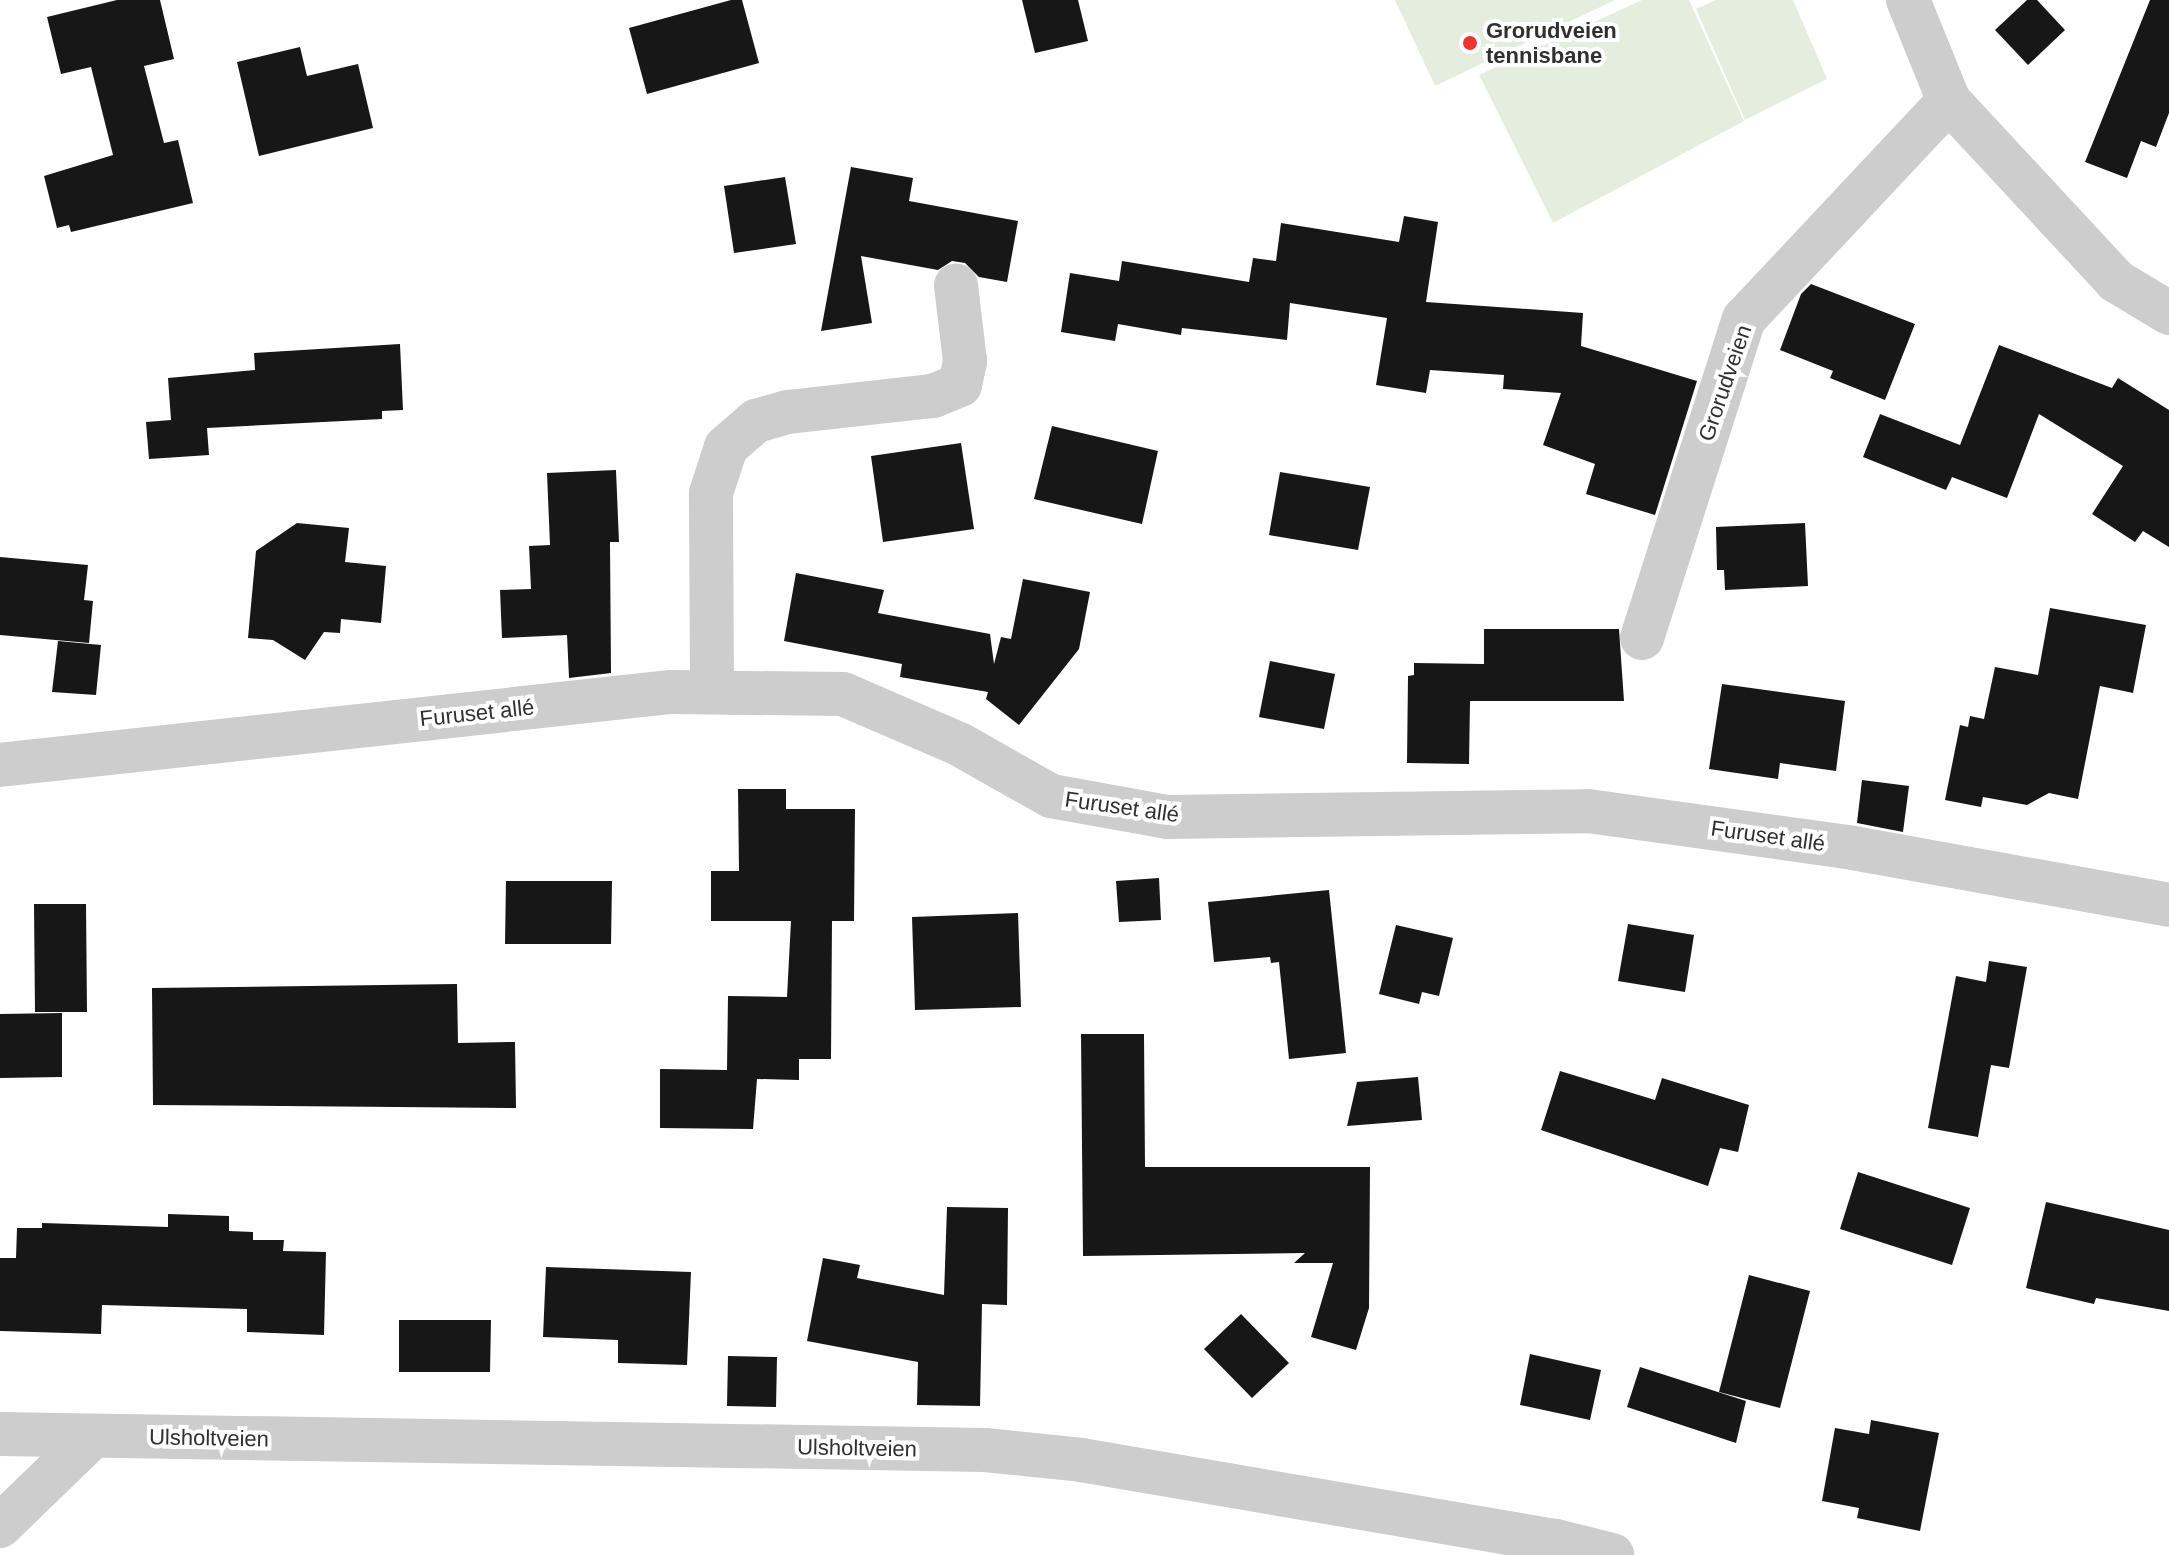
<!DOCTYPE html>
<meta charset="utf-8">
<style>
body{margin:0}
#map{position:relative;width:2169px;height:1555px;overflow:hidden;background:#fff;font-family:Arial,sans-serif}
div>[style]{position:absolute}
.green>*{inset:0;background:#e5eede}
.building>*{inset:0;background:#171717}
.street>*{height:44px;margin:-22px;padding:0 22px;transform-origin:22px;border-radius:22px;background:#cdcdcd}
.dots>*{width:22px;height:22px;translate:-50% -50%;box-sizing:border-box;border:4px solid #fff;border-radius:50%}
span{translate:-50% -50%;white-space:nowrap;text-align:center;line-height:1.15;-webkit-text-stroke:8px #fff;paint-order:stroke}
.poi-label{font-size:22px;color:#303030;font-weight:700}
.left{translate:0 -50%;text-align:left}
.street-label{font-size:22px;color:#303030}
</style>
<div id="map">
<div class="green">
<div style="clip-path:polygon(1395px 0,1615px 0,1435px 86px)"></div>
<div style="clip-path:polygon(1642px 0,1689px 0,1744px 121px,1553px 223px,1479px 75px)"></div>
<div style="clip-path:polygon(1716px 0,1793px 0,1827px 79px,1745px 120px,1696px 9px)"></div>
</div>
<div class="building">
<div style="clip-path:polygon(117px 0,160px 0,174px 59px,144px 66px,164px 143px,178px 140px,193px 203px,71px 232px,69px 225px,57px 228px,44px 176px,113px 155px,91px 67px,61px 74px,47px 17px)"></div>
<div style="clip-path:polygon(731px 0,742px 0,759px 63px,647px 94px,629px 28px)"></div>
<div style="clip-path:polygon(1022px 0,1078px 0,1088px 41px,1035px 53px)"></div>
<div style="clip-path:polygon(2027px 0,2037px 0,2065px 30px,2028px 65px,1995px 30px)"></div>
<div style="clip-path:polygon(2150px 0,2169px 0,2169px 113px,2156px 147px,2141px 141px,2127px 178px,2085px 162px)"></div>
<div style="clip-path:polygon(300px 47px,307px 76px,358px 64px,373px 128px,259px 156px,237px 62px)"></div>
<div style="clip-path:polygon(851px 167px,913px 178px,909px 201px,1018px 221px,1007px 282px,979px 277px,965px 263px,952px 261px,938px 270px,861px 256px,872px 323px,821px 331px)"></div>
<div style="clip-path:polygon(785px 177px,796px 244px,734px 253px,724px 186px)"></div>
<div style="clip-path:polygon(1404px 216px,1438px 222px,1426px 302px,1583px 313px,1581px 346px,1697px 381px,1655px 515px,1586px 494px,1595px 464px,1543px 445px,1561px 393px,1503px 389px,1504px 375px,1430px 370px,1426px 393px,1376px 385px,1387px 318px,1290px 303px,1287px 340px,1182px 328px,1181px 335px,1118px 324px,1115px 341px,1061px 332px,1070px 273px,1119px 281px,1122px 261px,1249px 282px,1253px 258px,1276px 261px,1281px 223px,1399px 242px)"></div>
<div style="clip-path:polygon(1811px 284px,1915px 324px,1885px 400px,1830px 378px,1833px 371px,1780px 350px,1801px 294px)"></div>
<div style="clip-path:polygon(400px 344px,403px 410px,382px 411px,382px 419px,207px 428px,209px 455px,149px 459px,146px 422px,171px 420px,168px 378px,255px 370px,254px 353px)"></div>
<div style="clip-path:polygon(1999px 345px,2112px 388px,2118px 378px,2169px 410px,2169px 547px,2143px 531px,2135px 542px,2092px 514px,2123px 466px,2039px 414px,2007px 498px,1952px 477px,1946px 490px,1863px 457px,1880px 414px,1960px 445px)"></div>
<div style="clip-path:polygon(1052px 426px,1158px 451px,1142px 524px,1034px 499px)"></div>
<div style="clip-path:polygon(961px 443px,974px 529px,883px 542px,871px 456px)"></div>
<div style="clip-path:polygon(616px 470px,619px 542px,610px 542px,611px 673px,569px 678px,567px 635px,502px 638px,500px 590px,531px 589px,529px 546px,550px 545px,547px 473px)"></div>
<div style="clip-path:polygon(1280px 472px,1370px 487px,1358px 550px,1269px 535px)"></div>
<div style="clip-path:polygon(297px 523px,349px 528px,345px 562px,386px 566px,381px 623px,341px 619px,340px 633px,324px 632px,305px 660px,273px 640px,248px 638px,256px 551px)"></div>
<div style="clip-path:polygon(1805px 523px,1808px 586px,1725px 590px,1724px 570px,1717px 570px,1716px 527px)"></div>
<div style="clip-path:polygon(0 557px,88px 565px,84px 600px,93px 601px,89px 643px,0 635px)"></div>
<div style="clip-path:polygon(796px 573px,884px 590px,878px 613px,990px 634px,994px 664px,1001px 637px,1011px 639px,1023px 579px,1090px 592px,1079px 649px,1019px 725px,986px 699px,988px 692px,900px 677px,902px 664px,784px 641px)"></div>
<div style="clip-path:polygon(2050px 608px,2146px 625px,2133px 693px,2100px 686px,2078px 799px,2049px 793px,2027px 805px,1983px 797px,1981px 807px,1945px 800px,1960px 725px,1968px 727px,1970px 716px,1984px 719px,1995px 667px,2038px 675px)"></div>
<div style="clip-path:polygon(1484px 629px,1619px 629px,1624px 701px,1470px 701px,1469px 764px,1407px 763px,1408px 676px,1414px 675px,1414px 663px,1484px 664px)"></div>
<div style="clip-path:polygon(58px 641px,101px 645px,96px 695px,52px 692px)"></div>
<div style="clip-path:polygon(1270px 661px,1335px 674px,1324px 729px,1259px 717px)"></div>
<div style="clip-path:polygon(1722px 684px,1845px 701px,1836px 771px,1780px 763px,1778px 779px,1709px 769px)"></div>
<div style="clip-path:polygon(1862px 780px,1909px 786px,1903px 832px,1857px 823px)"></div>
<div style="clip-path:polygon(738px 789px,786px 789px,786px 809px,855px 809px,854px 921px,832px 921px,831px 1059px,799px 1059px,799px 1080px,757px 1079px,753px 1129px,660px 1128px,660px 1069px,727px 1070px,728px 996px,787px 997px,791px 921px,711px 921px,711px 871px,739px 871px)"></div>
<div style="clip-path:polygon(1159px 878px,1161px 920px,1119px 922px,1116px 881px)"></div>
<div style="clip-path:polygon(506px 881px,612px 881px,611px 944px,505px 944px)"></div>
<div style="clip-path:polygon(1329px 890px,1346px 1053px,1289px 1059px,1279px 962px,1271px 963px,1270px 957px,1214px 962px,1208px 902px)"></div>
<div style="clip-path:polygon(34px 904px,86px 904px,87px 1012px,35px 1012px)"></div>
<div style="clip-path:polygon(1018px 913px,1021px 1007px,915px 1010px,912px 917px)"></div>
<div style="clip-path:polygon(1628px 924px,1694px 935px,1685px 992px,1618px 981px)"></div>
<div style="clip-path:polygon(1396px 925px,1453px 938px,1439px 996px,1422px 992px,1419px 1004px,1379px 994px)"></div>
<div style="clip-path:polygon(1989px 961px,2027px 967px,2009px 1068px,1991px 1065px,1978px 1137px,1928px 1128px,1956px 976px,1986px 982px)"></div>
<div style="clip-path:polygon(457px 984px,458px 1043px,515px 1042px,516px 1108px,153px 1105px,152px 988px)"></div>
<div style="clip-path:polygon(62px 1013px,62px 1077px,0 1078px,0 1014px)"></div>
<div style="clip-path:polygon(1081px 1034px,1144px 1034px,1145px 1167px,1370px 1167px,1369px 1308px,1356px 1350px,1311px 1337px,1333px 1263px,1294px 1263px,1305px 1253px,1083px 1256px)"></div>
<div style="clip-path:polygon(1560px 1071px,1655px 1100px,1662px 1078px,1749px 1105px,1738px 1152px,1720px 1148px,1708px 1186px,1541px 1130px)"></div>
<div style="clip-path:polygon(1418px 1077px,1422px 1120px,1347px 1126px,1357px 1082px)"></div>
<div style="clip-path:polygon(1858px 1172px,1970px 1208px,1952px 1265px,1840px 1229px)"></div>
<div style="clip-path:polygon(2046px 1202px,2169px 1230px,2169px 1311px,2096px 1298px,2094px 1304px,2026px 1288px)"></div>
<div style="clip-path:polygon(947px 1207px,1008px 1208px,1007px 1305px,982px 1304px,980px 1406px,917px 1405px,918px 1362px,807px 1341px,823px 1258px,860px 1265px,857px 1278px,944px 1295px)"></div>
<div style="clip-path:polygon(168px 1214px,229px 1216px,229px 1231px,253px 1232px,253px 1240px,284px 1240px,283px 1251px,326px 1252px,324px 1335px,247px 1332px,247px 1309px,102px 1305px,101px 1334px,0 1331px,0 1258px,16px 1258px,17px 1228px,42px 1228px,42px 1223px,168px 1227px)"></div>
<div style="clip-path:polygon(546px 1267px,691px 1272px,687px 1365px,618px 1363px,618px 1340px,543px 1337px)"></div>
<div style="clip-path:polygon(1749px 1275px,1810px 1291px,1780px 1408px,1719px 1392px)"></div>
<div style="clip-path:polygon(1241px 1314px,1289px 1363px,1252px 1398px,1204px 1349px)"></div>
<div style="clip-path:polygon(399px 1320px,491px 1320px,490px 1372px,399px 1372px)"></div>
<div style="clip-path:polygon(1530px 1354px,1601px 1370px,1590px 1420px,1520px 1405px)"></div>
<div style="clip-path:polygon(728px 1356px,777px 1357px,776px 1407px,727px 1406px)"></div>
<div style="clip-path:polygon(1640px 1367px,1746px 1401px,1736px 1443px,1627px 1407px)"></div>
<div style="clip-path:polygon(1871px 1420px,1939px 1433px,1920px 1531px,1857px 1518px,1859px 1508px,1822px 1501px,1835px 1428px,1869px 1434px)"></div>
</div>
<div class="street">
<div style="left:1908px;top:0;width:109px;rotate:67.9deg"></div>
<div style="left:1949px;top:101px;width:246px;rotate:47.1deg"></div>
<div style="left:2116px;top:281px;width:62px;rotate:31.1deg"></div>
<div style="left:1642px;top:638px;width:335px;rotate:-72.3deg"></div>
<div style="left:1744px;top:319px;width:299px;rotate:-46.8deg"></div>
<div style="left:712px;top:692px;width:199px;rotate:-90.3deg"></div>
<div style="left:711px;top:493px;width:48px;rotate:-71.9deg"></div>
<div style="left:726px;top:447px;width:40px;rotate:-41deg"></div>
<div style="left:756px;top:421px;width:33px;rotate:-16deg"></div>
<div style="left:788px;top:412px;width:146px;rotate:-6.3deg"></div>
<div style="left:933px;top:396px;width:29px;rotate:-22deg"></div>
<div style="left:960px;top:385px;width:25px;rotate:-78deg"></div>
<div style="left:965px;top:361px;width:76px;rotate:-96.8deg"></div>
<div style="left:0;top:765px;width:675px;rotate:-6.21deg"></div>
<div style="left:671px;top:692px;width:172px;rotate:0.7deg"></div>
<div style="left:843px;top:694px;width:126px;rotate:23.3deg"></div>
<div style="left:959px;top:744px;width:106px;rotate:29.5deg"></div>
<div style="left:1051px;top:796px;width:119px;rotate:10.2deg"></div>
<div style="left:1168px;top:817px;width:420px;rotate:-0.8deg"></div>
<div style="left:1588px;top:811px;width:268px;rotate:7.9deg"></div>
<div style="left:1853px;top:848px;width:321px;rotate:10.2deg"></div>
<div style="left:0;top:1434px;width:985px;rotate:0.93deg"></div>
<div style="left:985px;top:1450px;width:97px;rotate:5.9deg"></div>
<div style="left:1081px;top:1460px;width:482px;rotate:9.7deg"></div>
<div style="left:1556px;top:1541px;width:58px;rotate:14deg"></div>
<div style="left:0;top:1526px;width:129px;rotate:-44.1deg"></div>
</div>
<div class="dots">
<div style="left:1470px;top:43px;background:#eb342f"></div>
</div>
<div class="poi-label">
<span class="left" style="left:1486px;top:43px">Grorudveien<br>tennisbane</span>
</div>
<div class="street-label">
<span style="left:1725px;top:383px;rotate:-71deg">Grorudveien</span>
<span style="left:477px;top:713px;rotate:-6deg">Furuset allé</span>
<span style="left:1122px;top:807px;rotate:8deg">Furuset allé</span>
<span style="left:1768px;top:836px;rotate:8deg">Furuset allé</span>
<span style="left:209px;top:1438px;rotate:1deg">Ulsholtveien</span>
<span style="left:857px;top:1448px;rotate:1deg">Ulsholtveien</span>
</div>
</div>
